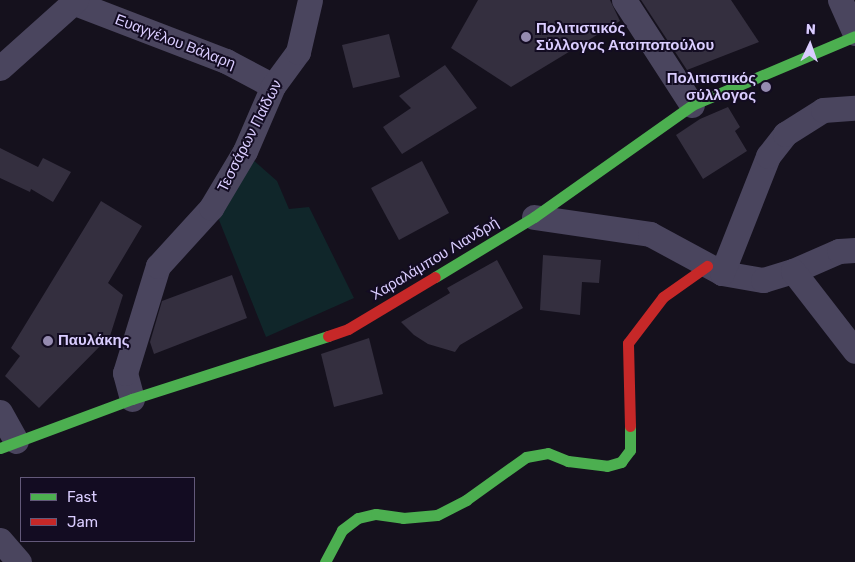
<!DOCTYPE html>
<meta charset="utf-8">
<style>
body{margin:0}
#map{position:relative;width:855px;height:562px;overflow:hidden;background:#15111d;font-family:Rubik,sans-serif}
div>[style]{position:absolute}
.green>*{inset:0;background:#10262a}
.building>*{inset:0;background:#342f3f}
.street>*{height:25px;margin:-12.5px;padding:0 12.5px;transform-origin:12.5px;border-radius:12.5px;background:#4a455e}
.fast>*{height:11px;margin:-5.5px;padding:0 5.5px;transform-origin:5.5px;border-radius:5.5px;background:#4caf50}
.jam>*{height:11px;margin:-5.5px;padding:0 5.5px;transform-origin:5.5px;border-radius:5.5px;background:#c62828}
.dots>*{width:14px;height:14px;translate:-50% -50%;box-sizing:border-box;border:2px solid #130c22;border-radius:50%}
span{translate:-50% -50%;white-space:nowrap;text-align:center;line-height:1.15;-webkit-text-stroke:4px #130c22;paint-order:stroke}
.poi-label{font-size:15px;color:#dacdff;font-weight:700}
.left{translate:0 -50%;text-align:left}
.right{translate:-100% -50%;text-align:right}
.street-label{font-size:15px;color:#dacdff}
.legend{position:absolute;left:20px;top:477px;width:175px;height:65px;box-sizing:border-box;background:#130c22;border:1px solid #63597a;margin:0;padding:6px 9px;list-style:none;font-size:15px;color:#dacdff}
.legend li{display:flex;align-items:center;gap:10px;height:25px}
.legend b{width:25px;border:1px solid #63597a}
.north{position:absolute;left:785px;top:20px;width:50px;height:50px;-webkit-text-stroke:4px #130c22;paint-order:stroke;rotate:3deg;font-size:14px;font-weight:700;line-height:20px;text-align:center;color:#dacdff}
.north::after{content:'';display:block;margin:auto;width:18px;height:22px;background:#dacdff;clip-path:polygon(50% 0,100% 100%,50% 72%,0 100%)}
</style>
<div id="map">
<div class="green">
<div style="clip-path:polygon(252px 159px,277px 181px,289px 209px,309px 207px,354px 298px,266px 337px,219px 220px)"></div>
</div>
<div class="building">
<div style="clip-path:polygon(478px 0,610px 0,620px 21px,511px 87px,451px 48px)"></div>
<div style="clip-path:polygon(641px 0,731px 0,759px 42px,687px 70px)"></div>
<div style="clip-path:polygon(389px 34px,400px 77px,353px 88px,342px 45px)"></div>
<div style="clip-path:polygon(445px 65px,477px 108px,402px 154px,383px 127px,411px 108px,399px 96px)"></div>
<div style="clip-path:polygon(728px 107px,740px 127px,735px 131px,747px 151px,703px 179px,676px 135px,700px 119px)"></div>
<div style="clip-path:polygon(0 148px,38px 167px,43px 158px,71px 172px,53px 202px,31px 189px,30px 192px,0 178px)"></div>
<div style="clip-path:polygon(422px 161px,449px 213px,399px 240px,371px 188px)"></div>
<div style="clip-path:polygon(101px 201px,142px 226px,108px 283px,123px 295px,110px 336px,39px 408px,5px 376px,20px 356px,11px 348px)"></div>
<div style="clip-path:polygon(543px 255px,601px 260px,599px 283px,582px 282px,580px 315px,540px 310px)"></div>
<div style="clip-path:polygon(497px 260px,523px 308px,460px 345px,455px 352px,428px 344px,414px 335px,401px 322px,450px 293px,447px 288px)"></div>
<div style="clip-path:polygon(232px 275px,247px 318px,154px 354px,150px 342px,162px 301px)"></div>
<div style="clip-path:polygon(369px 338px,383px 394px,334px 407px,321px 354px)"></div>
</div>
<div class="street">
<div style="left:624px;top:0;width:125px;rotate:57.1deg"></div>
<div style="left:840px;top:0;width:36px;rotate:66deg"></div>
<div style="left:75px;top:3px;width:162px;rotate:21deg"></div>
<div style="left:226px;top:61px;width:53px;rotate:28deg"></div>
<div style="left:0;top:68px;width:102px;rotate:-41.8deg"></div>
<div style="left:534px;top:217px;width:117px;rotate:8.3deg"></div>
<div style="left:650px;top:234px;width:82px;rotate:28.4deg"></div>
<div style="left:722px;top:273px;width:42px;rotate:9.7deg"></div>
<div style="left:763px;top:280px;width:31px;rotate:-17deg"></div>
<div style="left:793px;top:271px;width:50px;rotate:-23.5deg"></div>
<div style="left:839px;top:251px;width:16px;rotate:-4deg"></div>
<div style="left:793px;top:271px;width:101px;rotate:52.2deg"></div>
<div style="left:722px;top:273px;width:126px;rotate:-68.5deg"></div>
<div style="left:768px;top:156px;width:28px;rotate:-52deg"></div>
<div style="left:785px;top:134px;width:45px;rotate:-32.3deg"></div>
<div style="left:823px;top:110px;width:32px;rotate:-4deg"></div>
<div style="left:132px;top:399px;width:27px;rotate:-105deg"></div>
<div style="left:125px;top:373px;width:112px;rotate:-72.9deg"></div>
<div style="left:158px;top:266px;width:79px;rotate:-47.6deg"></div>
<div style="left:211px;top:208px;width:66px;rotate:-59.2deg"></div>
<div style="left:245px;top:151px;width:71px;rotate:-66.7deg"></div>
<div style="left:273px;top:86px;width:42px;rotate:-53.7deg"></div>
<div style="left:298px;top:52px;width:53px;rotate:-77deg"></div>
<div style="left:0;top:412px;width:33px;rotate:61deg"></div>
<div style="left:0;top:540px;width:29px;rotate:49deg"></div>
</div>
<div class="fast">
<div style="left:435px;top:277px;width:116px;rotate:-31.2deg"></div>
<div style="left:534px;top:217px;width:194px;rotate:-35.3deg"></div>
<div style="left:692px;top:105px;width:177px;rotate:-22.9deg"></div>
<div style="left:0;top:448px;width:141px;rotate:-20.4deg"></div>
<div style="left:132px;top:399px;width:206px;rotate:-17.8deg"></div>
<div style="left:325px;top:562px;width:36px;rotate:-62deg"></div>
<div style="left:342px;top:530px;width:20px;rotate:-37deg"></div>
<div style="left:358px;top:518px;width:18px;rotate:-13deg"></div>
<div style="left:376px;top:514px;width:27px;rotate:8deg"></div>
<div style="left:403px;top:518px;width:34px;rotate:-5deg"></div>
<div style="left:437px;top:515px;width:33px;rotate:-27deg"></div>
<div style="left:466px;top:500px;width:74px;rotate:-35.6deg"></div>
<div style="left:526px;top:457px;width:22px;rotate:-10deg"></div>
<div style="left:548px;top:453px;width:22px;rotate:22deg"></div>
<div style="left:568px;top:461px;width:39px;rotate:7deg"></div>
<div style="left:607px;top:466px;width:15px;rotate:-16deg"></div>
<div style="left:621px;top:462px;width:15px;rotate:-53deg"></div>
<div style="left:630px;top:450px;width:24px;rotate:-90deg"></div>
</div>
<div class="jam">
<div style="left:328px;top:336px;width:21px;rotate:-19deg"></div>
<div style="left:348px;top:329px;width:101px;rotate:-30.9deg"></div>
<div style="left:630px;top:426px;width:83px;rotate:-91.4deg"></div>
<div style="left:628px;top:343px;width:58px;rotate:-52.7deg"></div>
<div style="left:663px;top:297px;width:54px;rotate:-35.2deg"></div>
</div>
<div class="dots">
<div style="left:526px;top:37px;background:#958bb0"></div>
<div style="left:766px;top:87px;background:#958bb0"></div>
<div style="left:48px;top:341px;background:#958bb0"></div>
</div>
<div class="poi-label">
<span class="left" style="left:536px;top:37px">Πολιτιστικός<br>Σύλλογος Ατσιποπούλου</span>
<span class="right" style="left:756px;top:87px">Πολιτιστικός<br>σύλλογος</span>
<span class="left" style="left:58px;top:341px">Παυλάκης</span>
</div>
<div class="street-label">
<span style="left:175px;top:42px;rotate:21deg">Ευαγγέλου Βάλαρη</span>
<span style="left:250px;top:136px;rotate:-63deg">Τεσσάρων Παίδων</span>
<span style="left:435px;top:259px;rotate:-31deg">Χαραλάμπου Λιανδρή</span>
</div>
<ul class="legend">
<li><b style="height:6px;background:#4caf50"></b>Fast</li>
<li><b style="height:6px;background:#c62828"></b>Jam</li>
</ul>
<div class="north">N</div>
</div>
